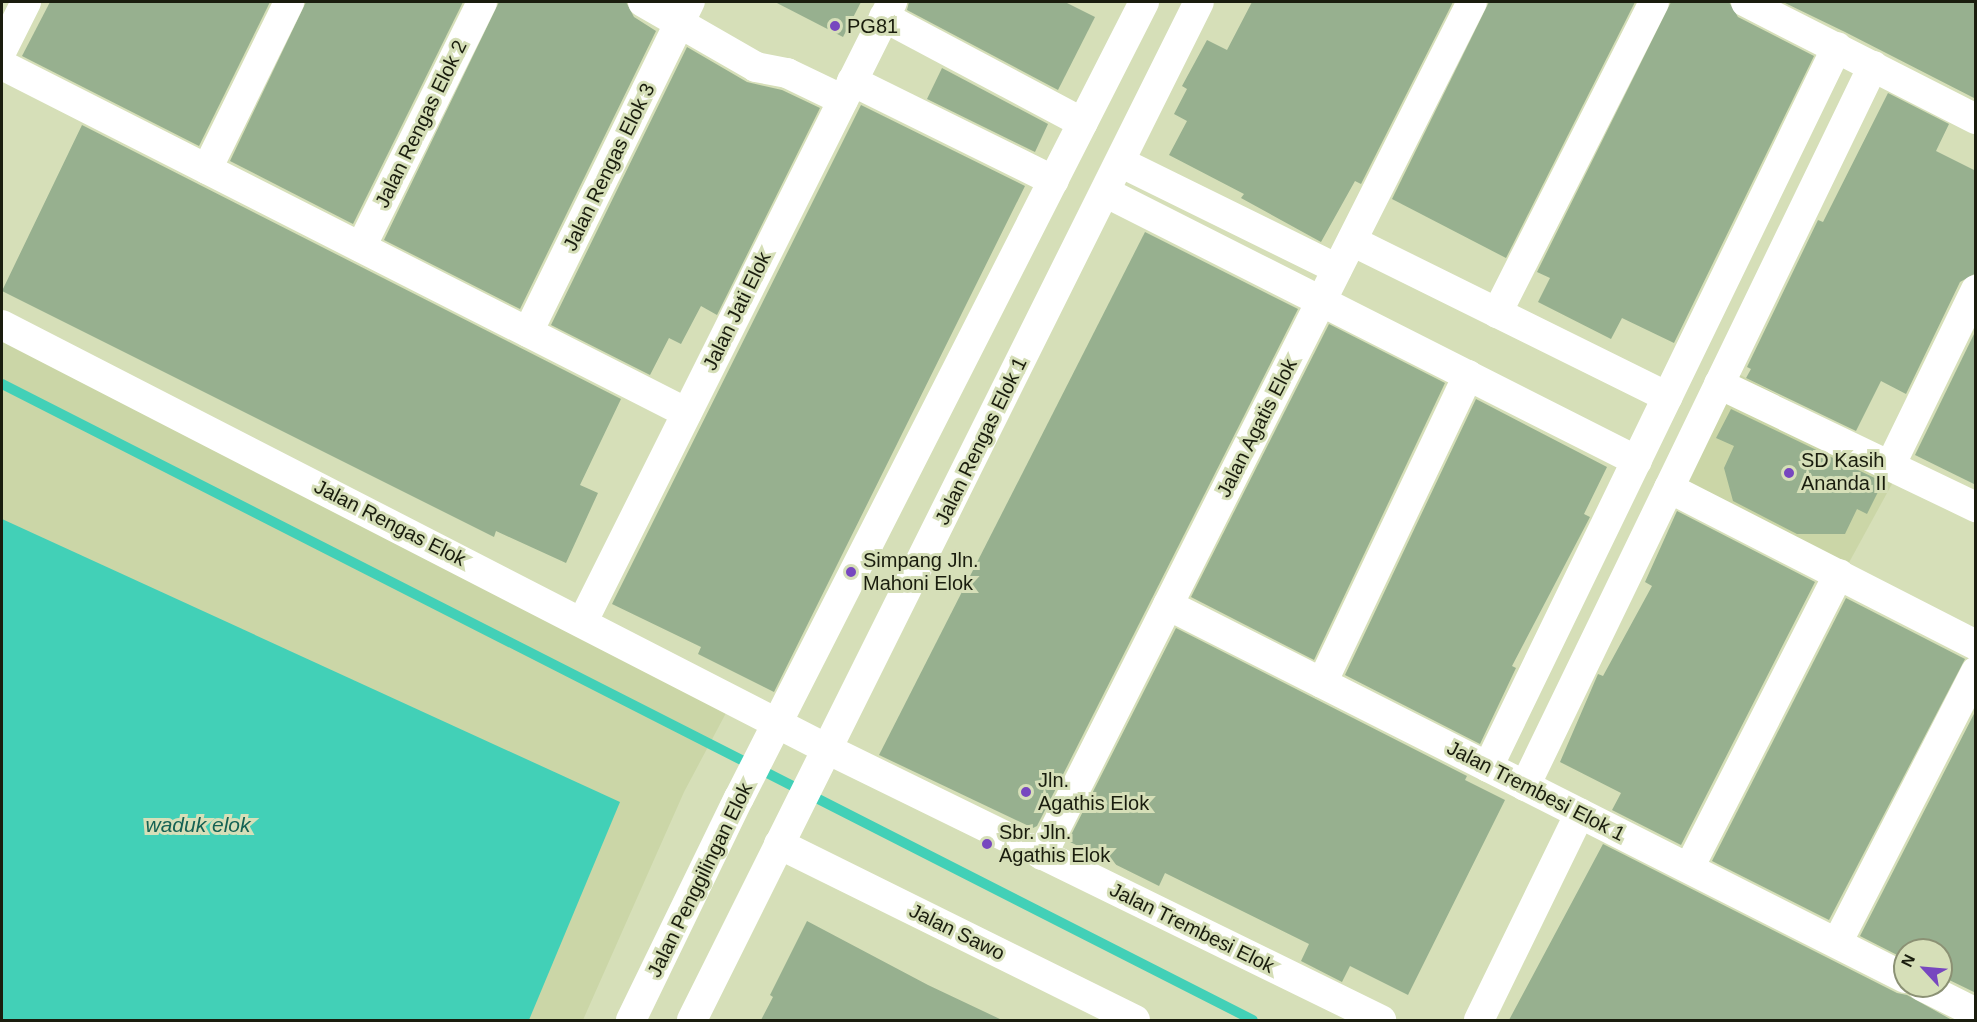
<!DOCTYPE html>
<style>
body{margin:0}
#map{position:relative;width:1977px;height:1022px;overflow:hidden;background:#d6dfb8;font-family:Helvetica,sans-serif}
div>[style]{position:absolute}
.built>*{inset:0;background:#cbd6a7}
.water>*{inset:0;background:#42d0b7}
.stream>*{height:10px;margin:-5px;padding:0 5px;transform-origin:5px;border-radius:5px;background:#42d0b7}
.building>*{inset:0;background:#97b08f}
.street>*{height:30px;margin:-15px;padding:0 15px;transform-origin:15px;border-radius:15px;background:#fff}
.dots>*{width:16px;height:16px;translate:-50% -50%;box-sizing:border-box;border:3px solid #d6dfb8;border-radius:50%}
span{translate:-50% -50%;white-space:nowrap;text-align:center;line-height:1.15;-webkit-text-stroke:6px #d6dfb8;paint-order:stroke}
.poi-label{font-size:20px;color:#1a1d0e}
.left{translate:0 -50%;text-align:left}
.street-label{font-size:20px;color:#1a1d0e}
.water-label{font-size:21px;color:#156254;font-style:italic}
.frame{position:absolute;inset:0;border:3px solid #1a1d0e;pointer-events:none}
.north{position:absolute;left:1893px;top:938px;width:60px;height:60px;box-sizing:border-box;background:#d6dfb8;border:2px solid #8b9174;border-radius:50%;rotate:296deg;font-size:16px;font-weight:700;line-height:24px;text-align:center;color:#1a1d0e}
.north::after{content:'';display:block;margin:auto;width:21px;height:27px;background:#7747bf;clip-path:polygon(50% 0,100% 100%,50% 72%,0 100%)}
</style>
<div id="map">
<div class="built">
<div style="clip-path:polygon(2px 320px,734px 698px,684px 792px,583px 1020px,2px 1020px)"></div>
<div style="clip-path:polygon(1731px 370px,1904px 462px,1846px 568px,1675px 483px)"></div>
</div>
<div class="water">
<div style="clip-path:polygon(2px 519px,620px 802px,529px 1020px,2px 1020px)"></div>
</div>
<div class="stream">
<div style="left:2px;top:384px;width:1403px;rotate:26.95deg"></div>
</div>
<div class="building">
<div style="clip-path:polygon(50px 2px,270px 2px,199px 146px,22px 56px)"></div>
<div style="clip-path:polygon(306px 2px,463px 2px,353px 224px,230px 161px)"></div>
<div style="clip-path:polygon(499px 2px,626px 2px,634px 17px,656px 31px,520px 309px,384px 240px)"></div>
<div style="clip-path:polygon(775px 2px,861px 2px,843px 37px)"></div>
<div style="clip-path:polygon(909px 2px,1065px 2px,1095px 17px,1058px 90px,907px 10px)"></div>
<div style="clip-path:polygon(1252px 2px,1453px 2px,1361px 184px,1355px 181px,1321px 242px,1241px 198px,1244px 194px,1169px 155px,1187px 121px,1174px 114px,1187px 89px,1182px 86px,1207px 40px,1227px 50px)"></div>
<div style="clip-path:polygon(1489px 2px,1635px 2px,1506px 258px,1392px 199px)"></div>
<div style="clip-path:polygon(1671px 2px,1729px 2px,1738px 17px,1814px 56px,1674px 343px,1622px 318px,1611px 339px,1538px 302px,1550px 278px,1537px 272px)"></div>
<div style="clip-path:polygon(1783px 2px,1976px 2px,1976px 99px,1845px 32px)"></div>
<div style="clip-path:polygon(687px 47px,747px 82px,782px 90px,820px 108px,717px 315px,701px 306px,681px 344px,669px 338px,650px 375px,551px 325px)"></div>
<div style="clip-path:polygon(942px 68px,1048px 124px,1035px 152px,927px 99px)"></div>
<div style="clip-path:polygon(1888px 93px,1949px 124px,1936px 151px,1976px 171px,1976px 273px,1960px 282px,1906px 394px,1881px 381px,1856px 431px,1746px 378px,1751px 369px,1747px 367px,1818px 220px,1823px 222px)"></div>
<div style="clip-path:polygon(861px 105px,1025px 186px,774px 692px,698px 654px,701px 647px,612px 604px)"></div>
<div style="clip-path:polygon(82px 125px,621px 399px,580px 485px,598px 493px,566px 563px,496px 531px,494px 537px,2px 291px)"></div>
<div style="clip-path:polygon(1145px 232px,1298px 309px,1037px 826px,1033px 828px,879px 755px)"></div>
<div style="clip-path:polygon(1329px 324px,1445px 383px,1314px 660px,1191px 597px)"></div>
<div style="clip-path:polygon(1976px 330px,1976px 485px,1915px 455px)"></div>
<div style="clip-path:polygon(1476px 399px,1607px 467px,1584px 514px,1590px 517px,1512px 666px,1516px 668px,1480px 744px,1345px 675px)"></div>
<div style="clip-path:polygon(1731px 409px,1883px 482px,1867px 514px,1857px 509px,1845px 534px,1797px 534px,1733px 501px,1724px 468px,1734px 446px,1716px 438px)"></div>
<div style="clip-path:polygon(1677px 511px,1815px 582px,1681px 845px,1612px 810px,1621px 793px,1560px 762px,1598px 674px,1603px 676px,1652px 586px,1645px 582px)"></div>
<div style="clip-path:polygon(1846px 598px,1965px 659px,1829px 920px,1712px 861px)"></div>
<div style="clip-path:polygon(1176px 628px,1467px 776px,1465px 780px,1505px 800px,1408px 995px,1350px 966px,1342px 982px,1301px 961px,1309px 944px,1165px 873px,1159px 886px,1068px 841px)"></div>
<div style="clip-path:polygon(1976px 710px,1976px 993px,1941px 976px,1941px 950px,1905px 950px,1905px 959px,1860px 936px)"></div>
<div style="clip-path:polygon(1603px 844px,1897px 993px,1907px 995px,1952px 1020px,1509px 1020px)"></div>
<div style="clip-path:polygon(807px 921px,928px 985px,1002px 1020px,761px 1020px,773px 997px,770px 995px)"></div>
</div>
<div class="street">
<div style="left:643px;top:2px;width:130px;rotate:29.9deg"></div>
<div style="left:756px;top:67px;width:32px;rotate:11deg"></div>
<div style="left:787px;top:73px;width:62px;rotate:25.7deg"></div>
<div style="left:1746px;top:2px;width:258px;rotate:27deg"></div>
<div style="left:884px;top:17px;width:225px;rotate:28deg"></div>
<div style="left:2px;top:50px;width:54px;rotate:-63.4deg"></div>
<div style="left:2px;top:65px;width:768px;rotate:26.93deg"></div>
<div style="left:852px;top:81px;width:225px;rotate:26.3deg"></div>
<div style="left:1120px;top:162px;width:242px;rotate:26.2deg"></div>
<div style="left:207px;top:169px;width:186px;rotate:-63.8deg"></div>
<div style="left:1105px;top:192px;width:596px;rotate:26.82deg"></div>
<div style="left:1352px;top:241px;width:352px;rotate:26.3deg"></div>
<div style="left:361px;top:247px;width:273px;rotate:-63.7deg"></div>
<div style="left:1497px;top:313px;width:348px;rotate:-63.2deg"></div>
<div style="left:2px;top:325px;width:928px;rotate:27.2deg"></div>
<div style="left:827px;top:749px;width:617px;rotate:26.07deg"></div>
<div style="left:528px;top:332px;width:368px;rotate:-63.9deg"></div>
<div style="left:1719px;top:384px;width:285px;rotate:25.6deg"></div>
<div style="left:1890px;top:466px;width:196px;rotate:-64deg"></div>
<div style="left:1669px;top:488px;width:345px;rotate:27.1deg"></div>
<div style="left:1168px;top:605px;width:826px;rotate:26.84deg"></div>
<div style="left:583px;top:621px;width:692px;rotate:-63.47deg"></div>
<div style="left:1322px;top:683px;width:341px;rotate:-64.6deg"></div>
<div style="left:1488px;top:767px;width:800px;rotate:-64.14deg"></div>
<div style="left:1525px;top:786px;width:800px;rotate:-64.2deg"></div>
<div style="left:779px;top:844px;width:397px;rotate:26.3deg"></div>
<div style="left:1042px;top:855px;width:955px;rotate:-63.25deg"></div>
<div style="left:1689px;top:868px;width:330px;rotate:-63deg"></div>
<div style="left:1837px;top:943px;width:305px;rotate:-62.9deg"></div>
<div style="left:1922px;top:986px;width:60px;rotate:26.6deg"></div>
<div style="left:631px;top:1020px;width:247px;rotate:-64.1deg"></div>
<div style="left:739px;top:798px;width:893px;rotate:-63.03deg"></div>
<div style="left:692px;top:1020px;width:1137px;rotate:-63.53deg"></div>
<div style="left:1479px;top:1020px;width:230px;rotate:-64deg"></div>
</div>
<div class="dots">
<div style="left:835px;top:26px;background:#7747bf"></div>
<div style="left:1789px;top:473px;background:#7747bf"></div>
<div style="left:851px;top:572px;background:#7747bf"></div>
<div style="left:1026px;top:792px;background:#7747bf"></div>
<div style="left:987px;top:844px;background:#7747bf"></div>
</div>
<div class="poi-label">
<span class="left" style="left:847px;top:26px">PG81</span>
<span class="left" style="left:1801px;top:472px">SD Kasih<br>Ananda II</span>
<span class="left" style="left:863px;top:572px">Simpang Jln.<br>Mahoni Elok</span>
<span class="left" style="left:1038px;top:792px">Jln.<br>Agathis Elok</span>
<span class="left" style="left:999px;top:844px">Sbr. Jln.<br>Agathis Elok</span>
</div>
<div class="street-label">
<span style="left:421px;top:124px;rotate:-64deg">Jalan Rengas Elok 2</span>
<span style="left:609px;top:167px;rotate:-64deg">Jalan Rengas Elok 3</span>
<span style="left:737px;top:311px;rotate:-64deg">Jalan Jati Elok</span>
<span style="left:1257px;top:428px;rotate:-63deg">Jalan Agatis Elok</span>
<span style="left:981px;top:441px;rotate:-64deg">Jalan Rengas Elok 1</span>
<span style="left:390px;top:523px;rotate:27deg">Jalan Rengas Elok</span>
<span style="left:1536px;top:791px;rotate:27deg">Jalan Trembesi Elok 1</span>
<span style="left:700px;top:880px;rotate:-64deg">Jalan Penggilingan Elok</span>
<span style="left:1192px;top:928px;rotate:26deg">Jalan Trembesi Elok</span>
<span style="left:957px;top:932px;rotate:26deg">Jalan Sawo</span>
</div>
<div class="water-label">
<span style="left:198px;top:825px">waduk elok</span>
</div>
<div class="frame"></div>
<div class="north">N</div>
</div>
